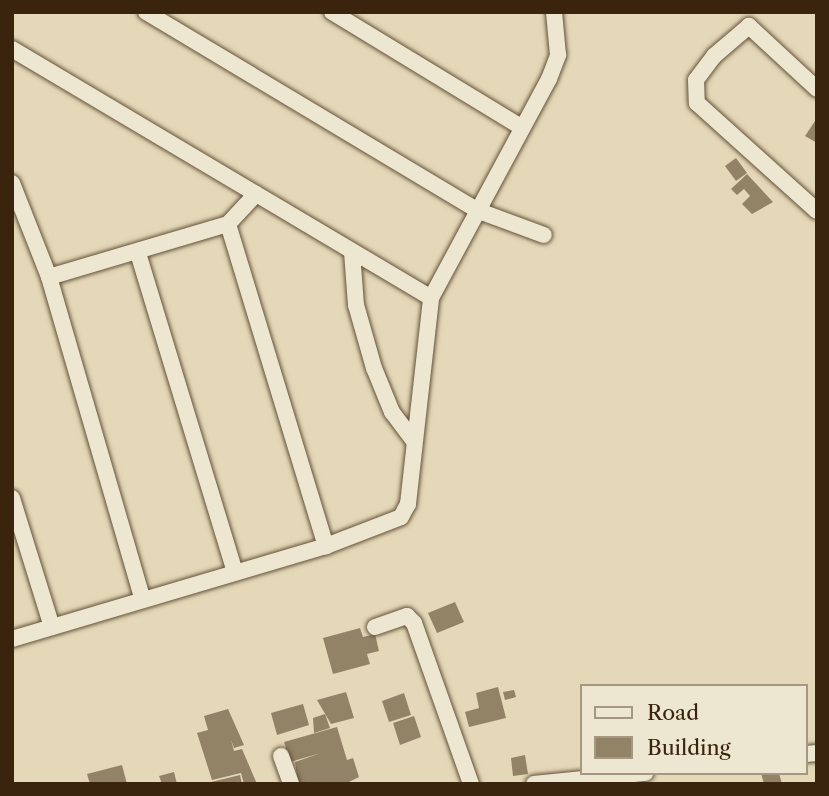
<!DOCTYPE html>
<style>
body{margin:0}
#map{position:relative;width:829px;height:796px;overflow:hidden;background:#e4d8b8;font-family:"Libre Caslon Text",serif}
div>[style]{position:absolute}
.building>*{inset:0;background:#928266}
.roads{filter:drop-shadow(0 0 2px #645138) drop-shadow(0 0 2px #645138)}
.street>*{height:16px;margin:-8px;padding:0 8px;transform-origin:8px;border-radius:8px;background:#ede6d1}
span{translate:-50% -50%;white-space:nowrap;text-align:center;line-height:1.15;-webkit-text-stroke:5px #ede6d1;paint-order:stroke}
.frame{position:absolute;inset:0;border:14px solid #3a240d;pointer-events:none}
.legend{position:absolute;left:580px;top:684px;width:228px;height:91px;box-sizing:border-box;background:#ede6d1;border:2px solid #a59883;margin:0;padding:9px 12px;list-style:none;font-size:21px;color:#3a240d}
.legend li{display:flex;align-items:center;gap:14px;height:35px}
.legend b{width:35px;border:2px solid #a59883}
</style>
<div id="map">
<div class="building">
<div style="clip-path:polygon(817px 118px,817px 143px,805px 136px)"></div>
<div style="clip-path:polygon(736px 158px,747px 173px,736px 181px,725px 166px)"></div>
<div style="clip-path:polygon(747px 174px,773px 202px,752px 214px,742px 204px,750px 196px,744px 189px,737px 195px,731px 189px)"></div>
<div style="clip-path:polygon(455px 602px,464px 622px,437px 633px,428px 613px)"></div>
<div style="clip-path:polygon(360px 628px,363px 637px,375px 634px,379px 651px,367px 654px,370px 664px,333px 674px,323px 638px)"></div>
<div style="clip-path:polygon(498px 687px,506px 718px,469px 727px,465px 712px,479px 708px,476px 693px)"></div>
<div style="clip-path:polygon(514px 690px,516px 697px,505px 700px,503px 692px)"></div>
<div style="clip-path:polygon(346px 692px,354px 718px,331px 724px,317px 700px)"></div>
<div style="clip-path:polygon(404px 693px,411px 715px,389px 722px,382px 701px)"></div>
<div style="clip-path:polygon(303px 704px,309px 725px,277px 735px,271px 713px)"></div>
<div style="clip-path:polygon(228px 709px,244px 745px,234px 748px,231px 740px,234px 751px,242px 749px,257px 784px,244px 784px,241px 773px,212px 780px,197px 733px,208px 730px,204px 716px)"></div>
<div style="clip-path:polygon(325px 714px,330px 728px,314px 733px,313px 718px)"></div>
<div style="clip-path:polygon(414px 716px,421px 737px,400px 745px,393px 723px)"></div>
<div style="clip-path:polygon(337px 727px,347px 760px,353px 758px,359px 777px,345px 784px,298px 784px,295px 762px,321px 753px,290px 762px,284px 742px)"></div>
<div style="clip-path:polygon(525px 755px,528px 774px,513px 776px,511px 758px)"></div>
<div style="clip-path:polygon(122px 765px,127px 784px,90px 784px,87px 774px)"></div>
<div style="clip-path:polygon(174px 772px,177px 784px,162px 784px,159px 776px)"></div>
<div style="clip-path:polygon(761px 773px,779px 773px,782px 784px,764px 784px)"></div>
<div style="clip-path:polygon(240px 775px,242px 784px,208px 784px,207px 783px)"></div>
</div>
<div class="roads">
<div class="street">
<div style="left:146px;top:12px;width:388px;rotate:30.9deg"></div>
<div style="left:479px;top:211px;width:69px;rotate:20.3deg"></div>
<div style="left:332px;top:12px;width:221px;rotate:31.3deg"></div>
<div style="left:12px;top:49px;width:487px;rotate:30.7deg"></div>
<div style="left:817px;top:89px;width:93px;rotate:-137.2deg"></div>
<div style="left:749px;top:26px;width:46px;rotate:139.4deg"></div>
<div style="left:714px;top:56px;width:30px;rotate:127deg"></div>
<div style="left:696px;top:80px;width:23px;rotate:88deg"></div>
<div style="left:697px;top:103px;width:161px;rotate:42deg"></div>
<div style="left:12px;top:183px;width:101px;rotate:68.5deg"></div>
<div style="left:49px;top:277px;width:336px;rotate:73.8deg"></div>
<div style="left:228px;top:224px;width:337px;rotate:73.1deg"></div>
<div style="left:352px;top:252px;width:53px;rotate:85.7deg"></div>
<div style="left:356px;top:305px;width:66px;rotate:74.1deg"></div>
<div style="left:374px;top:368px;width:48px;rotate:67.8deg"></div>
<div style="left:392px;top:412px;width:35px;rotate:53deg"></div>
<div style="left:138px;top:253px;width:333px;rotate:73.1deg"></div>
<div style="left:49px;top:277px;width:187px;rotate:-16.5deg"></div>
<div style="left:228px;top:224px;width:41px;rotate:-47deg"></div>
<div style="left:12px;top:498px;width:135px;rotate:72.8deg"></div>
<div style="left:375px;top:627px;width:34px;rotate:-19deg"></div>
<div style="left:407px;top:616px;width:10px;rotate:45deg"></div>
<div style="left:414px;top:623px;width:171px;rotate:70.5deg"></div>
<div style="left:12px;top:639px;width:327px;rotate:-16.5deg"></div>
<div style="left:326px;top:546px;width:80px;rotate:-21.1deg"></div>
<div style="left:401px;top:517px;width:15px;rotate:-62deg"></div>
<div style="left:408px;top:504px;width:207px;rotate:-83.6deg"></div>
<div style="left:431px;top:298px;width:249px;rotate:-61.7deg"></div>
<div style="left:549px;top:79px;width:26px;rotate:-69deg"></div>
<div style="left:558px;top:55px;width:43px;rotate:-95.3deg"></div>
<div style="left:806px;top:754px;width:11px;rotate:-5deg"></div>
<div style="left:281px;top:756px;width:30px;rotate:70deg"></div>
<div style="left:534px;top:784px;width:112px;rotate:-5.7deg"></div>
</div>
</div>
<div class="frame"></div>
<ul class="legend">
<li><b style="height:9px;background:#ede6d1"></b>Road</li>
<li><b style="height:19px;background:#928266"></b>Building</li>
</ul>
</div>
